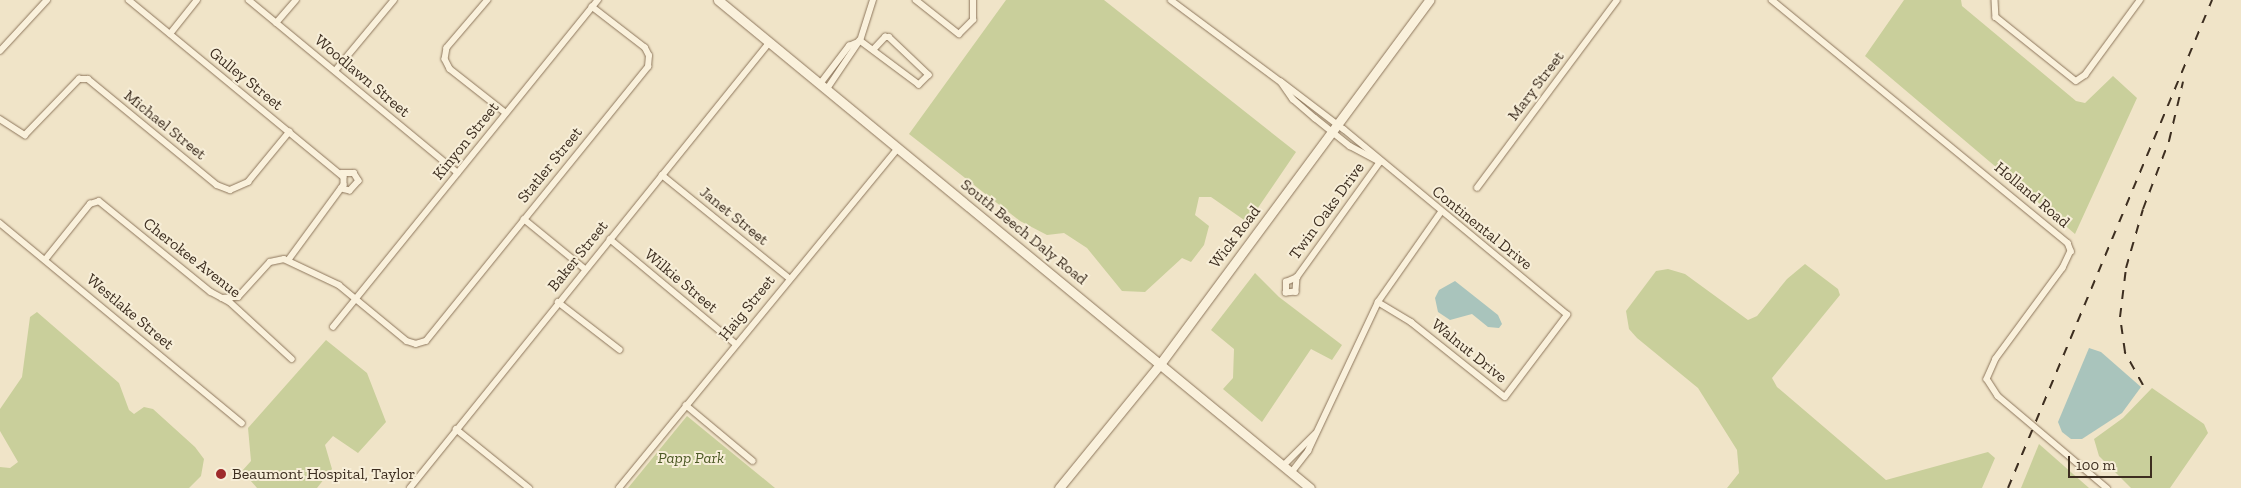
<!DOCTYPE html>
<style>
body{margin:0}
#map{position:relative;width:2241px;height:488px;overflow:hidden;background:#f0e4c8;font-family:"Zilla Slab",serif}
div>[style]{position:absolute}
.green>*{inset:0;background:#c9cf9b}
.water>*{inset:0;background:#a9c4bc}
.roads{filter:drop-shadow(0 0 1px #8d765c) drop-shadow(0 0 1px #8d765c)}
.street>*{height:5.5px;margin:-2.75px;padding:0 2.75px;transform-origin:2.75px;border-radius:2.75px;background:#faf1dc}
.secondary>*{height:9px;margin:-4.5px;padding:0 4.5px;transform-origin:4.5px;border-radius:4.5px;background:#faf1dc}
.rail>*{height:2px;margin-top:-1px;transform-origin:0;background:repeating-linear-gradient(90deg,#3d2e20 0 9px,transparent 0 18px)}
.dots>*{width:14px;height:14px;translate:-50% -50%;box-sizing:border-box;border:2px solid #f7eed8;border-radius:50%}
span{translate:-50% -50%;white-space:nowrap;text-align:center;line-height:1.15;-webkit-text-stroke:4px #f7eed8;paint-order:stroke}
.street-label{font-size:16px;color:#3d2e20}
.park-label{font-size:16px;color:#4d5a26;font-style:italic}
.poi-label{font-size:16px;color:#3d2e20}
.left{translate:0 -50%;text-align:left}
.scale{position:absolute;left:2068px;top:456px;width:84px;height:22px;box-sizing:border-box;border:2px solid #3d2e20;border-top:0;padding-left:6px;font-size:15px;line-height:18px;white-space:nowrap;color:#3d2e20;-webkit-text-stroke:4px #f7eed8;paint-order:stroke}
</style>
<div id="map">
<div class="green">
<div style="clip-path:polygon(1006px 0,1104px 0,1296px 152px,1251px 218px,1247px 222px,1211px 197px,1199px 197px,1195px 215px,1209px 226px,1204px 245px,1191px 262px,1182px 258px,1145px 292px,1122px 291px,1087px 248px,1064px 233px,1047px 235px,1020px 221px,909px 134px)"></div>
<div style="clip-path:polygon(1904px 0,1961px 0,1962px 6px,2076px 101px,2085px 103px,2113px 76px,2137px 98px,2075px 234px,1865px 56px)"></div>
<div style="clip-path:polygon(1805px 264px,1838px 289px,1840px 295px,1772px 378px,1777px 387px,1886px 480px,1988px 452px,1995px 458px,1982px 488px,1727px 488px,1739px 473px,1737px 450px,1698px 388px,1637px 338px,1629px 329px,1626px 311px,1656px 271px,1668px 269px,1685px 274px,1748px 320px,1757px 316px,1787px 279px)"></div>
<div style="clip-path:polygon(1255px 273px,1279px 297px,1342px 345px,1332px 360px,1311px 349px,1262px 422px,1223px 389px,1233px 378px,1234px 349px,1211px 330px)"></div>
<div style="clip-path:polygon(37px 312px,119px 383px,129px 410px,134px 414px,144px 407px,153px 409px,195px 447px,204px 459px,201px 476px,189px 488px,0 488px,0 467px,10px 468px,18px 462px,0 431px,0 409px,22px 377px,30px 317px)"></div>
<div style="clip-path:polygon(326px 340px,367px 373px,386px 422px,358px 453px,333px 436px,325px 445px,332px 469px,317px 488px,257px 488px,242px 471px,251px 461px,248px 428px)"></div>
<div style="clip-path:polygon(2152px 388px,2204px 424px,2208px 433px,2170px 488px,2131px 488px,2099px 456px,2094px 439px,2123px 418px)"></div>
<div style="clip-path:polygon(687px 416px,775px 488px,628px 488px)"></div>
<div style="clip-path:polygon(2039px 444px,2089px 488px,2021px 488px)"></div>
</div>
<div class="water">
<div style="clip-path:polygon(1455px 281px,1498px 315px,1502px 324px,1499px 328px,1488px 327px,1472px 314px,1450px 320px,1438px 312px,1435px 298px,1439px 290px)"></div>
<div style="clip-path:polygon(2089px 348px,2101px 352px,2141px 387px,2122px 413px,2082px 439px,2071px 439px,2062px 432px,2058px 422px)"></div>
</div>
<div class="roads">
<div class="street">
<div style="left:129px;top:0;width:278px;rotate:39.5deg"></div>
<div style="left:344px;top:177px;width:8px;rotate:90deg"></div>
<div style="left:344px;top:185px;width:93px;rotate:126.3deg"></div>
<div style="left:249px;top:0;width:271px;rotate:39.6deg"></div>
<div style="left:488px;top:0;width:63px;rotate:130.5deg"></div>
<div style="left:447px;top:48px;width:11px;rotate:100deg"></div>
<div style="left:445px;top:59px;width:11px;rotate:63deg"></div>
<div style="left:450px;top:69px;width:71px;rotate:38.2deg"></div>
<div style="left:916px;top:0;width:55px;rotate:38.3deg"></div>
<div style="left:959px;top:34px;width:20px;rotate:-45deg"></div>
<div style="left:973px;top:20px;width:20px;rotate:-90deg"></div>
<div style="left:1171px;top:0;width:137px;rotate:36.7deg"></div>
<div style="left:1772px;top:0;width:383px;rotate:39.4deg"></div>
<div style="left:2068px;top:243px;width:9px;rotate:69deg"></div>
<div style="left:2071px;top:251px;width:19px;rotate:115deg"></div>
<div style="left:2063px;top:268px;width:113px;rotate:126.4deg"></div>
<div style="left:1996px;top:359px;width:22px;rotate:114deg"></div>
<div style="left:1987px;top:379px;width:20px;rotate:57deg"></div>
<div style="left:1998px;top:396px;width:143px;rotate:40.2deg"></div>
<div style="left:1995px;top:0;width:17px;rotate:87deg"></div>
<div style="left:1996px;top:17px;width:102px;rotate:38.7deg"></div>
<div style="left:2076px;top:81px;width:11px;rotate:-34deg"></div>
<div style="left:2085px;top:75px;width:93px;rotate:-53.7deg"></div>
<div style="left:276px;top:23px;width:30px;rotate:-49deg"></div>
<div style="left:170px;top:34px;width:43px;rotate:-51.5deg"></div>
<div style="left:873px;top:50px;width:18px;rotate:-47deg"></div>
<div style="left:885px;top:37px;width:4px"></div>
<div style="left:889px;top:37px;width:55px;rotate:43.5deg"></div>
<div style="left:929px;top:75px;width:14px;rotate:135deg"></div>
<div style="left:919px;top:85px;width:74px;rotate:-143.3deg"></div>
<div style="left:860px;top:41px;width:43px;rotate:-72.4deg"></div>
<div style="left:0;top:51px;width:69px;rotate:-47.3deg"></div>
<div style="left:335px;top:71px;width:92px;rotate:-50.3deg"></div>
<div style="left:820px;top:84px;width:48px;rotate:-52.7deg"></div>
<div style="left:849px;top:46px;width:12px;rotate:-24deg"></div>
<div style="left:860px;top:41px;width:59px;rotate:124deg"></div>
<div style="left:0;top:119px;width:30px;rotate:33deg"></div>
<div style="left:25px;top:135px;width:78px;rotate:-46deg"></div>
<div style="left:79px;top:79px;width:9px"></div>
<div style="left:88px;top:79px;width:167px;rotate:39.4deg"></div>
<div style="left:217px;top:185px;width:14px;rotate:21deg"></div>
<div style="left:230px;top:190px;width:20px;rotate:-24deg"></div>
<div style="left:248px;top:182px;width:65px;rotate:-50.6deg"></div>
<div style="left:341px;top:173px;width:13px"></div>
<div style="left:354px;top:173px;width:9px;rotate:58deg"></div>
<div style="left:359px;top:181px;width:13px;rotate:132deg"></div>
<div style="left:350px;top:191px;width:9px;rotate:-167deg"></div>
<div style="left:662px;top:175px;width:164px;rotate:39deg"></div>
<div style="left:1477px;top:188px;width:234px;rotate:-53.3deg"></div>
<div style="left:524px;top:219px;width:79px;rotate:39.3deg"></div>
<div style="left:0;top:223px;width:314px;rotate:39.6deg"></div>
<div style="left:610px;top:239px;width:163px;rotate:39.8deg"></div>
<div style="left:45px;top:260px;width:72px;rotate:-51.2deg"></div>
<div style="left:90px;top:204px;width:9px;rotate:-18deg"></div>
<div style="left:99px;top:201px;width:144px;rotate:39.1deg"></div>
<div style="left:211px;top:292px;width:21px;rotate:28deg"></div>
<div style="left:230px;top:302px;width:84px;rotate:42.6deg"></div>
<div style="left:1297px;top:277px;width:15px;rotate:94deg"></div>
<div style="left:1296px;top:292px;width:10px;rotate:174deg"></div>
<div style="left:1286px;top:293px;width:11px;rotate:-90deg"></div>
<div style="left:1286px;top:282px;width:12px;rotate:-24deg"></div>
<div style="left:1297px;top:277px;width:142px;rotate:-54.2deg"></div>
<div style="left:222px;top:298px;width:16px;rotate:-4deg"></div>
<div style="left:238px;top:297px;width:47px;rotate:-47.6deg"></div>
<div style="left:270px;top:262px;width:14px;rotate:-12deg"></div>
<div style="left:284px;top:259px;width:61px;rotate:25.3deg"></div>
<div style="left:339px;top:285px;width:88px;rotate:39.5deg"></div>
<div style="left:407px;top:341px;width:9px;rotate:18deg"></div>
<div style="left:416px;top:344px;width:10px;rotate:-17deg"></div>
<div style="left:426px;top:341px;width:353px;rotate:-51deg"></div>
<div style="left:648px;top:67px;width:11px;rotate:-85deg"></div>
<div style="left:649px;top:56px;width:9px;rotate:-117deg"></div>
<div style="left:645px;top:48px;width:67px;rotate:-142.3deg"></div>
<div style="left:558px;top:302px;width:78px;rotate:37.7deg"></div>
<div style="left:1378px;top:302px;width:39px;rotate:31deg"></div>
<div style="left:1411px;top:322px;width:120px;rotate:38.6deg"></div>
<div style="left:1505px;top:397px;width:103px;rotate:-52.9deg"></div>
<div style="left:1567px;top:315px;width:290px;rotate:-140.3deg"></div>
<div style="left:1344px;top:130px;width:79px;rotate:-142.7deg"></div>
<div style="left:1281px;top:82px;width:21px;rotate:55deg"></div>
<div style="left:1293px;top:99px;width:29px;rotate:41deg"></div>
<div style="left:1315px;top:118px;width:45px;rotate:38.7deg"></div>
<div style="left:1350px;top:146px;width:34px;rotate:28deg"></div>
<div style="left:333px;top:327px;width:421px;rotate:-51deg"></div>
<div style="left:686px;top:405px;width:87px;rotate:39.9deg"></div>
<div style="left:456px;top:429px;width:94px;rotate:38.9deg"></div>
<div style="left:1283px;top:466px;width:45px;rotate:-45deg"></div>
<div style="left:1291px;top:473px;width:28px;rotate:-52deg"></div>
<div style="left:1308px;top:451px;width:165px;rotate:-64.8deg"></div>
<div style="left:1378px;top:302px;width:110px;rotate:-55deg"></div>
<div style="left:410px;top:488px;width:572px;rotate:-51.11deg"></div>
<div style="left:619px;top:488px;width:440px;rotate:-50.6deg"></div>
</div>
<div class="secondary">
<div style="left:718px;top:0;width:767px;rotate:39.5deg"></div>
<div style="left:1059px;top:488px;width:160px;rotate:-50.8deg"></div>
<div style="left:1160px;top:364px;width:453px;rotate:-53.5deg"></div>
</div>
</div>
<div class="rail">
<div style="left:2143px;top:385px;width:38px;rotate:-119deg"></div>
<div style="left:2125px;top:352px;width:35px;rotate:-98deg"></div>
<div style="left:2120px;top:317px;width:49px;rotate:-83deg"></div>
<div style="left:2126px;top:268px;width:61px;rotate:-73.9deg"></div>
<div style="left:2143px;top:209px;width:73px;rotate:-69.1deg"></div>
<div style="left:2169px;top:141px;width:61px;rotate:-76.7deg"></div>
<div style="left:2008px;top:488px;width:529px;rotate:-67.31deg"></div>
</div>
<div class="dots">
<div style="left:221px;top:474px;background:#9e2a2b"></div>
</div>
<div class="street-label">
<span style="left:362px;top:76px;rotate:40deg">Woodlawn Street</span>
<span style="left:246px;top:79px;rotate:39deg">Gulley Street</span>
<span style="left:1536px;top:86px;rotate:-53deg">Mary Street</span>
<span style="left:165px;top:125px;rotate:39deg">Michael Street</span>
<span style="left:466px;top:141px;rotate:-51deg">Kinyon Street</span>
<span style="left:550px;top:165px;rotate:-51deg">Statler Street</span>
<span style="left:2032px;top:195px;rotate:40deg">Holland Road</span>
<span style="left:1327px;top:211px;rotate:-54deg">Twin Oaks Drive</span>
<span style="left:734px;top:216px;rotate:39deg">Janet Street</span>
<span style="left:1482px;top:228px;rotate:39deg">Continental Drive</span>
<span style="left:1024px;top:232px;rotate:39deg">South Beech Daly Road</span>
<span style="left:1235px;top:237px;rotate:-53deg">Wick Road</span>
<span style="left:578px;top:256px;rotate:-51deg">Baker Street</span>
<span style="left:192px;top:258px;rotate:38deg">Cherokee Avenue</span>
<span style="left:681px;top:281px;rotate:40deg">Wilkie Street</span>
<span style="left:747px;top:308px;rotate:-51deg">Haig Street</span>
<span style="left:130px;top:312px;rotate:40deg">Westlake Street</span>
<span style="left:1469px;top:351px;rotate:39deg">Walnut Drive</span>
</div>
<div class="park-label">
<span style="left:691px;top:458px">Papp Park</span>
</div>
<div class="poi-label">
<span class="left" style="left:232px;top:474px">Beaumont Hospital, Taylor</span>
</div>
<div class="scale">100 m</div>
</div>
